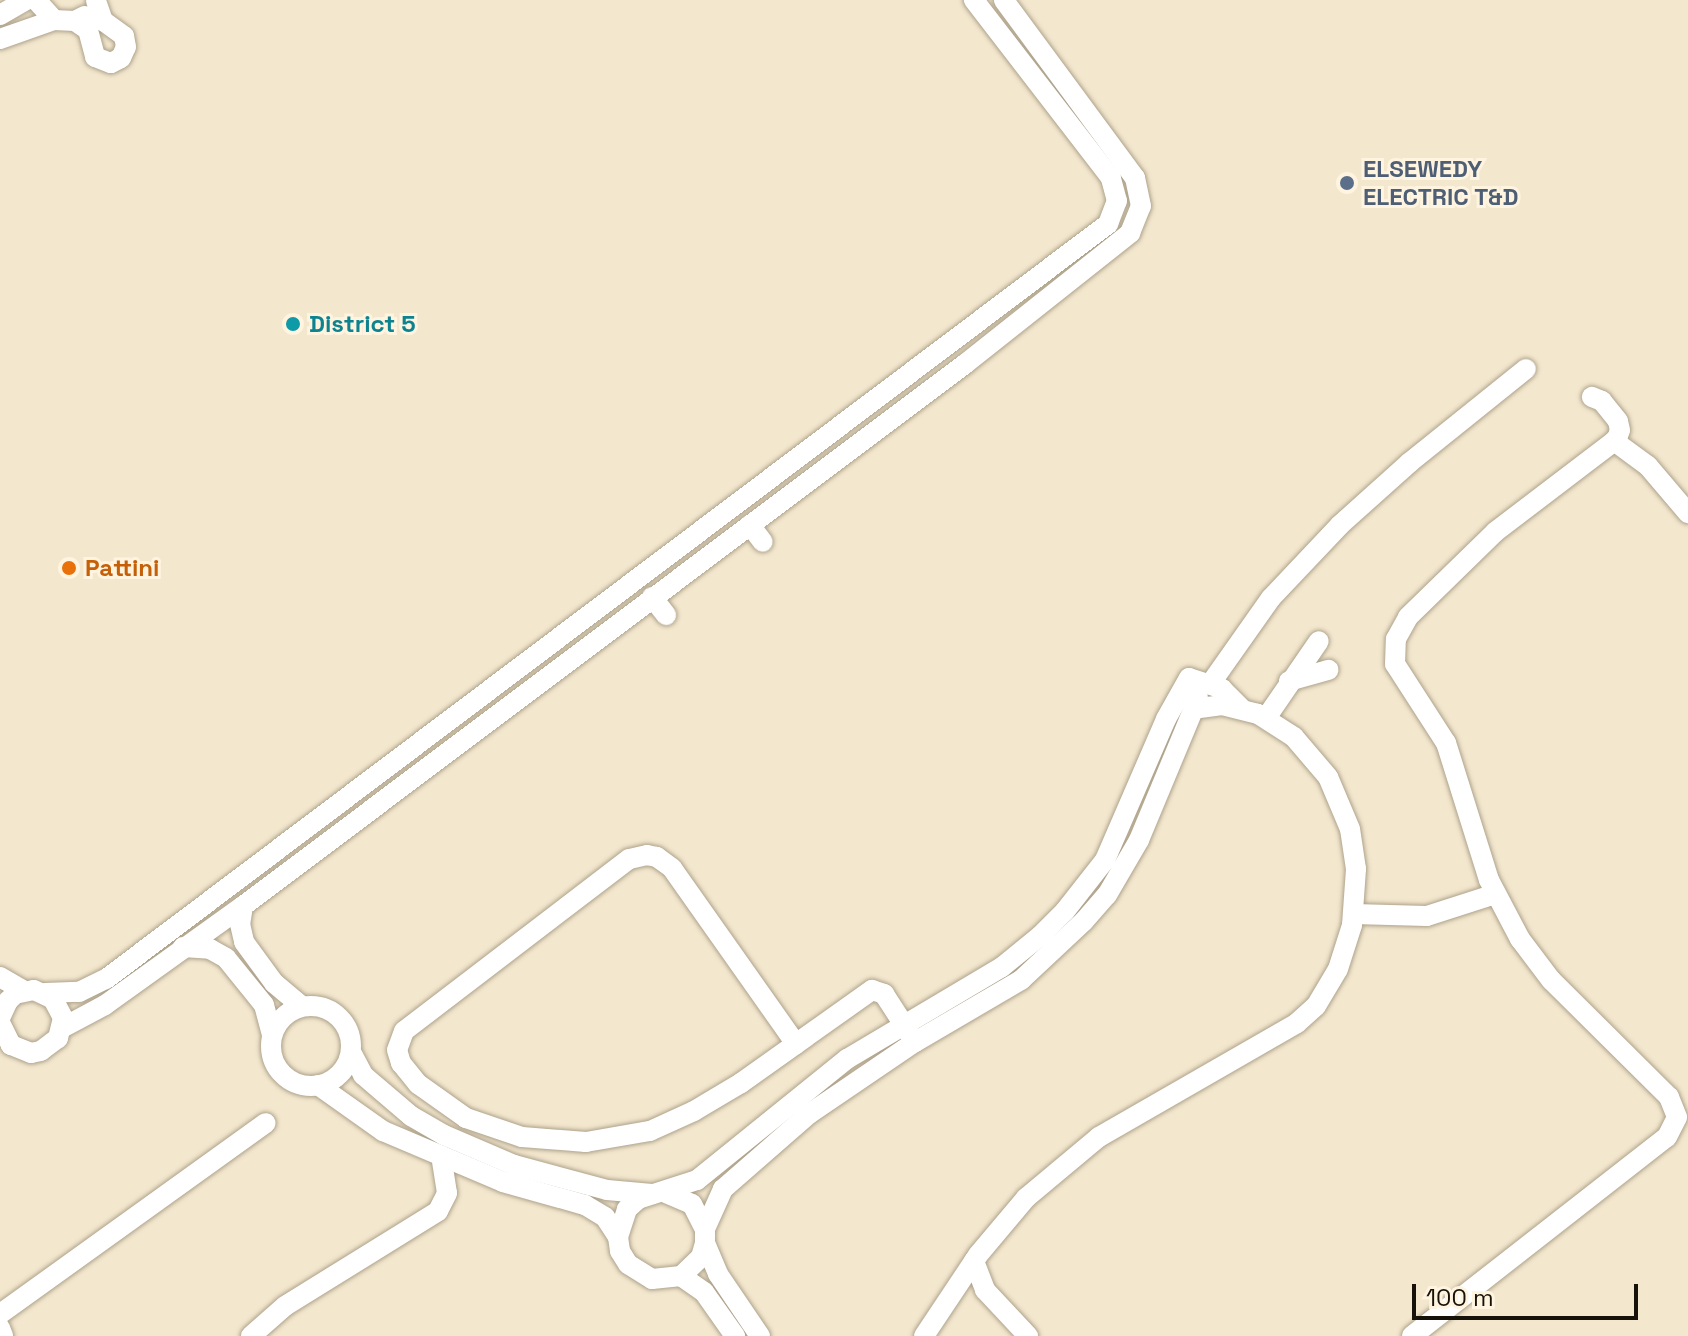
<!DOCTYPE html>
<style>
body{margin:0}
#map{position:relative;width:1688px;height:1336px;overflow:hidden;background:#f3e7ce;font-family:"Space Grotesk",sans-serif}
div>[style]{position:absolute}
.roads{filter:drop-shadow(0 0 2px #aea28b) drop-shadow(0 0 2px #aea28b)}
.minor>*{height:20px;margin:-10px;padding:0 10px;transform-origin:10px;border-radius:10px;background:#fff}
.minor>.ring{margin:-10px;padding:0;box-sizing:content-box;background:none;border:20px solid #fff;border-radius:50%}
.dots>*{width:22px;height:22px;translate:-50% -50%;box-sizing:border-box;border:4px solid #fef4e0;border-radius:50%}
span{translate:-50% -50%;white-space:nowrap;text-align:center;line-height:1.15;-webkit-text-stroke:6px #fef4e0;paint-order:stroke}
.service-label{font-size:24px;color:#4e5e75;font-weight:700}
.left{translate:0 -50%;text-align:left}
.culture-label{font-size:24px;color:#0d838f;font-weight:700}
.food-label{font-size:24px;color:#c56008;font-weight:700}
.scale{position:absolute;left:1412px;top:1284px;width:226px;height:36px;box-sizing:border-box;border:4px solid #161209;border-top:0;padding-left:10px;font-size:24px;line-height:28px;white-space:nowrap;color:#161209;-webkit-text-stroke:6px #fef4e0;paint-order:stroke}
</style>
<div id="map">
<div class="roads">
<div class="minor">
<div style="left:36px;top:0;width:27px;rotate:48deg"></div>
<div style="left:54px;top:20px;width:21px;rotate:3deg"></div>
<div style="left:75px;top:21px;width:11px;rotate:-27deg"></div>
<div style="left:0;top:15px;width:30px;rotate:-30deg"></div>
<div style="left:75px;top:21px;width:16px;rotate:35deg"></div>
<div style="left:88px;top:30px;width:28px;rotate:75deg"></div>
<div style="left:95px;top:57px;width:17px;rotate:21deg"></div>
<div style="left:111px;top:63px;width:11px;rotate:-27deg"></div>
<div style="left:121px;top:58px;width:12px;rotate:-66deg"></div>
<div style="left:126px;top:47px;width:11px;rotate:-100deg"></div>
<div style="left:124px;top:36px;width:26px;rotate:-144deg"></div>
<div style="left:103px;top:21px;width:21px;rotate:-109deg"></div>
<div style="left:0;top:39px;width:57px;rotate:-19.4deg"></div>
<div style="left:1614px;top:441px;width:42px;rotate:36.3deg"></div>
<div style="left:1648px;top:466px;width:62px;rotate:49.6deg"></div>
<div style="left:750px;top:525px;width:21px;rotate:53deg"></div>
<div style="left:652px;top:597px;width:23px;rotate:52deg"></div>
<div style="left:1289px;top:681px;width:41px;rotate:-15.8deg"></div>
<div style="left:1211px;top:683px;width:104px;rotate:-54.8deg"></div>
<div style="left:1271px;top:598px;width:100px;rotate:-46.6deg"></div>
<div style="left:1340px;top:525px;width:93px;rotate:-41.9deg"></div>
<div style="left:1409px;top:463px;width:150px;rotate:-38.8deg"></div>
<div style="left:1266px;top:718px;width:93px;rotate:-55.5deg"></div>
<div style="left:243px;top:906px;width:18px;rotate:99deg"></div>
<div style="left:240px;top:924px;width:18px;rotate:77deg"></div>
<div style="left:244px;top:942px;width:51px;rotate:53.8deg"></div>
<div style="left:274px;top:983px;width:35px;rotate:40deg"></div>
<div style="left:1353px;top:914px;width:74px;rotate:1.5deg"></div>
<div style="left:1427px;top:916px;width:71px;rotate:-17.9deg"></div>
<div style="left:183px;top:947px;width:27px;rotate:4deg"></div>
<div style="left:210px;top:949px;width:18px;rotate:29deg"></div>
<div style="left:226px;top:958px;width:60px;rotate:51deg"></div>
<div style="left:264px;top:1005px;width:30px;rotate:75deg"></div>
<div style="left:0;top:977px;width:28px;rotate:30deg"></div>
<div style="left:45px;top:993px;width:34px;rotate:-2deg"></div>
<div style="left:79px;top:992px;width:30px;rotate:-26deg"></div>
<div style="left:106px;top:979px;width:1255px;rotate:-37deg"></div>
<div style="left:1108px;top:224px;width:25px;rotate:-69deg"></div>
<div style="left:1117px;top:201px;width:24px;rotate:-105deg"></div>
<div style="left:1111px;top:178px;width:225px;rotate:-127.6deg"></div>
<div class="ring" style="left:271px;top:1006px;width:60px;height:60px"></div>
<div style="left:0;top:1018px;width:19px;rotate:-65deg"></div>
<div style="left:8px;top:1001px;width:10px;rotate:-45deg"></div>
<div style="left:15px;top:994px;width:19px;rotate:-12deg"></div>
<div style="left:34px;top:990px;width:21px;rotate:25deg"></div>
<div style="left:53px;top:999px;width:21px;rotate:62deg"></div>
<div style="left:63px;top:1018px;width:21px;rotate:104deg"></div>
<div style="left:58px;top:1038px;width:21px;rotate:143deg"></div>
<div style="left:41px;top:1051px;width:10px;rotate:169deg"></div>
<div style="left:31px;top:1053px;width:22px;rotate:-158deg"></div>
<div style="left:11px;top:1045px;width:25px;rotate:-116deg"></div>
<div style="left:62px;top:1028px;width:49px;rotate:-28.1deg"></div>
<div style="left:105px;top:1005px;width:170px;rotate:-35.7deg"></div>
<div style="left:243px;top:906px;width:903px;rotate:-36.9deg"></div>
<div style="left:965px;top:364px;width:211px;rotate:-38.4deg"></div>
<div style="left:1130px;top:233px;width:29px;rotate:-68deg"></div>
<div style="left:1141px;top:206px;width:29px;rotate:-102deg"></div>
<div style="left:1135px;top:178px;width:221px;rotate:-126.4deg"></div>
<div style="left:796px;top:1044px;width:215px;rotate:-125.2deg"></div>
<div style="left:672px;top:868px;width:19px;rotate:-144deg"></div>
<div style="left:657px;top:857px;width:10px;rotate:-169deg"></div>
<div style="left:647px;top:855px;width:18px;rotate:167deg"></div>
<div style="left:629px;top:859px;width:283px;rotate:142.6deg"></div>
<div style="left:404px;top:1031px;width:20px;rotate:110deg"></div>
<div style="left:397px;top:1050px;width:14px;rotate:73deg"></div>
<div style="left:401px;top:1063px;width:27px;rotate:51deg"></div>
<div style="left:418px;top:1084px;width:59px;rotate:35.3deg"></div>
<div style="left:466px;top:1118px;width:59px;rotate:18.7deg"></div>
<div style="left:522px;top:1137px;width:64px;rotate:4.5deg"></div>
<div style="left:586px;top:1142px;width:65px;rotate:-9.8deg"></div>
<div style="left:650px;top:1131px;width:48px;rotate:-24.4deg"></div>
<div style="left:694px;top:1111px;width:55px;rotate:-30.8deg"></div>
<div style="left:741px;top:1083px;width:161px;rotate:-35.4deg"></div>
<div style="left:872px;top:990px;width:13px;rotate:18deg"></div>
<div style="left:884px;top:994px;width:57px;rotate:57.1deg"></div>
<div style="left:351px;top:1052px;width:26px;rotate:62deg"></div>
<div style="left:363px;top:1075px;width:63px;rotate:40.5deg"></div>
<div style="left:411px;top:1116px;width:38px;rotate:30deg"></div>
<div style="left:444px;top:1135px;width:76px;rotate:23.2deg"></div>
<div style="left:514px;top:1165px;width:96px;rotate:15deg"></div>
<div style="left:607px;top:1190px;width:45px;rotate:5.1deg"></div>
<div style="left:318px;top:1085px;width:80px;rotate:35.3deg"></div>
<div style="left:383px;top:1131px;width:130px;rotate:23deg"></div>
<div style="left:503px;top:1182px;width:85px;rotate:15.7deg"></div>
<div style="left:585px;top:1205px;width:23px;rotate:31deg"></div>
<div style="left:605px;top:1217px;width:24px;rotate:57deg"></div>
<div style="left:666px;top:1193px;width:28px;rotate:23deg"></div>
<div style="left:692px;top:1204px;width:28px;rotate:63deg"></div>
<div style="left:705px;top:1229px;width:14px;rotate:90deg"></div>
<div style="left:705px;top:1243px;width:15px;rotate:106deg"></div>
<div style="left:701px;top:1257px;width:28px;rotate:136deg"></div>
<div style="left:681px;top:1276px;width:29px;rotate:174deg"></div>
<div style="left:652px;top:1279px;width:28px;rotate:-148deg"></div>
<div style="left:628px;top:1264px;width:15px;rotate:-122deg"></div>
<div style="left:620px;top:1251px;width:14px;rotate:-98deg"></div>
<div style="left:618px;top:1237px;width:29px;rotate:-72deg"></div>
<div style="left:627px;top:1209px;width:15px;rotate:-42deg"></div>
<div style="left:638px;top:1199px;width:62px;rotate:-17.9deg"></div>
<div style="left:697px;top:1180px;width:193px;rotate:-38.9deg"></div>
<div style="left:847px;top:1059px;width:180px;rotate:-30.7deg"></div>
<div style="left:1002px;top:967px;width:49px;rotate:-39.2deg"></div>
<div style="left:1040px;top:936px;width:35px;rotate:-45deg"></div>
<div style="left:1065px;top:911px;width:65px;rotate:-51.9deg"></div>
<div style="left:1105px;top:860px;width:154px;rotate:-66.6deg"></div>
<div style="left:1166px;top:719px;width:47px;rotate:-60.7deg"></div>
<div style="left:1189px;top:678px;width:35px;rotate:18deg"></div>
<div style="left:1222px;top:689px;width:27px;rotate:45deg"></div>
<div style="left:705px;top:1229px;width:44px;rotate:-65.8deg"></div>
<div style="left:723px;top:1189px;width:114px;rotate:-41.1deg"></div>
<div style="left:809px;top:1114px;width:128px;rotate:-34.2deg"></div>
<div style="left:915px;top:1042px;width:123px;rotate:-30.3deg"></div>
<div style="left:1021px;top:980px;width:86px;rotate:-43.1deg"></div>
<div style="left:1084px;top:921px;width:35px;rotate:-49deg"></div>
<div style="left:1107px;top:895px;width:64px;rotate:-59.8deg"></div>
<div style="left:1139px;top:840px;width:154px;rotate:-67.4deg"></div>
<div style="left:705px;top:1243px;width:34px;rotate:67deg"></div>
<div style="left:718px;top:1274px;width:75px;rotate:55.9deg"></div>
<div style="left:974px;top:1261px;width:31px;rotate:69deg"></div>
<div style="left:985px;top:1290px;width:63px;rotate:46.9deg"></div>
<div style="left:681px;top:1276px;width:28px;rotate:35deg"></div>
<div style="left:704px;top:1292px;width:54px;rotate:54.8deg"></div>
<div style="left:0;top:1314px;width:327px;rotate:-35.7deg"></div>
<div style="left:0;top:1328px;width:9px;rotate:69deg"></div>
<div style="left:251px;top:1336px;width:45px;rotate:-41.4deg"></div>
<div style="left:285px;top:1306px;width:180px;rotate:-31.8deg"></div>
<div style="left:438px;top:1211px;width:20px;rotate:-63deg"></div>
<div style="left:447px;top:1193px;width:38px;rotate:-99deg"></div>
<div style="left:924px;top:1336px;width:97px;rotate:-56.3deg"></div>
<div style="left:978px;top:1255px;width:75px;rotate:-49.9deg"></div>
<div style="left:1026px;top:1198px;width:95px;rotate:-39.9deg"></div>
<div style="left:1099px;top:1137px;width:228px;rotate:-29.9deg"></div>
<div style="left:1297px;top:1023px;width:25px;rotate:-42deg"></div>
<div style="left:1316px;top:1006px;width:43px;rotate:-59.3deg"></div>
<div style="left:1338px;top:969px;width:46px;rotate:-72.3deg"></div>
<div style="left:1352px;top:925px;width:56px;rotate:-85.9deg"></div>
<div style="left:1356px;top:869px;width:40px;rotate:-98.5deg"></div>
<div style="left:1350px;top:829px;width:56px;rotate:-112.9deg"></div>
<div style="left:1328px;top:777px;width:52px;rotate:-130.4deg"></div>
<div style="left:1294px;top:737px;width:43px;rotate:-147.4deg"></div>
<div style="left:1258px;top:714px;width:37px;rotate:-166deg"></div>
<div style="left:1222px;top:705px;width:28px;rotate:172deg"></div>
<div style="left:1412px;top:1336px;width:323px;rotate:-38deg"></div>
<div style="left:1667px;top:1137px;width:22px;rotate:-63deg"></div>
<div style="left:1677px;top:1117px;width:22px;rotate:-112deg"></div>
<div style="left:1669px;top:1097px;width:166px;rotate:-135.2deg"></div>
<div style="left:1551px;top:980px;width:51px;rotate:-127.1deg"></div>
<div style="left:1520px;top:939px;width:67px;rotate:-117.7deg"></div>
<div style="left:1489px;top:880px;width:144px;rotate:-107.4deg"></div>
<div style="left:1446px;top:743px;width:94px;rotate:-122.8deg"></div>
<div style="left:1395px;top:664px;width:25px;rotate:-88deg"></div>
<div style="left:1396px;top:639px;width:25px;rotate:-61deg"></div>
<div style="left:1408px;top:617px;width:122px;rotate:-44.3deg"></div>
<div style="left:1495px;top:532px;width:153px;rotate:-37.3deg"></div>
<div style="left:1617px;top:439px;width:9px;rotate:-72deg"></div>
<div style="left:1620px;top:430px;width:9px;rotate:-103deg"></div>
<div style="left:1618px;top:421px;width:26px;rotate:-129deg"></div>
<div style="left:1602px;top:401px;width:11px;rotate:-158deg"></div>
</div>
</div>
<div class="dots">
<div style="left:1347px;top:183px;background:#5c6f8a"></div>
<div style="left:293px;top:324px;background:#0f9aa8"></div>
<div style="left:69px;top:568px;background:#e8710a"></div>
</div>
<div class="service-label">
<span class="left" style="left:1363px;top:183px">ELSEWEDY<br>ELECTRIC T&amp;D</span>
</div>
<div class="culture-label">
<span class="left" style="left:309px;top:324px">District 5</span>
</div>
<div class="food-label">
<span class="left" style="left:85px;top:568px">Pattini</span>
</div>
<div class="scale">100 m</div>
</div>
